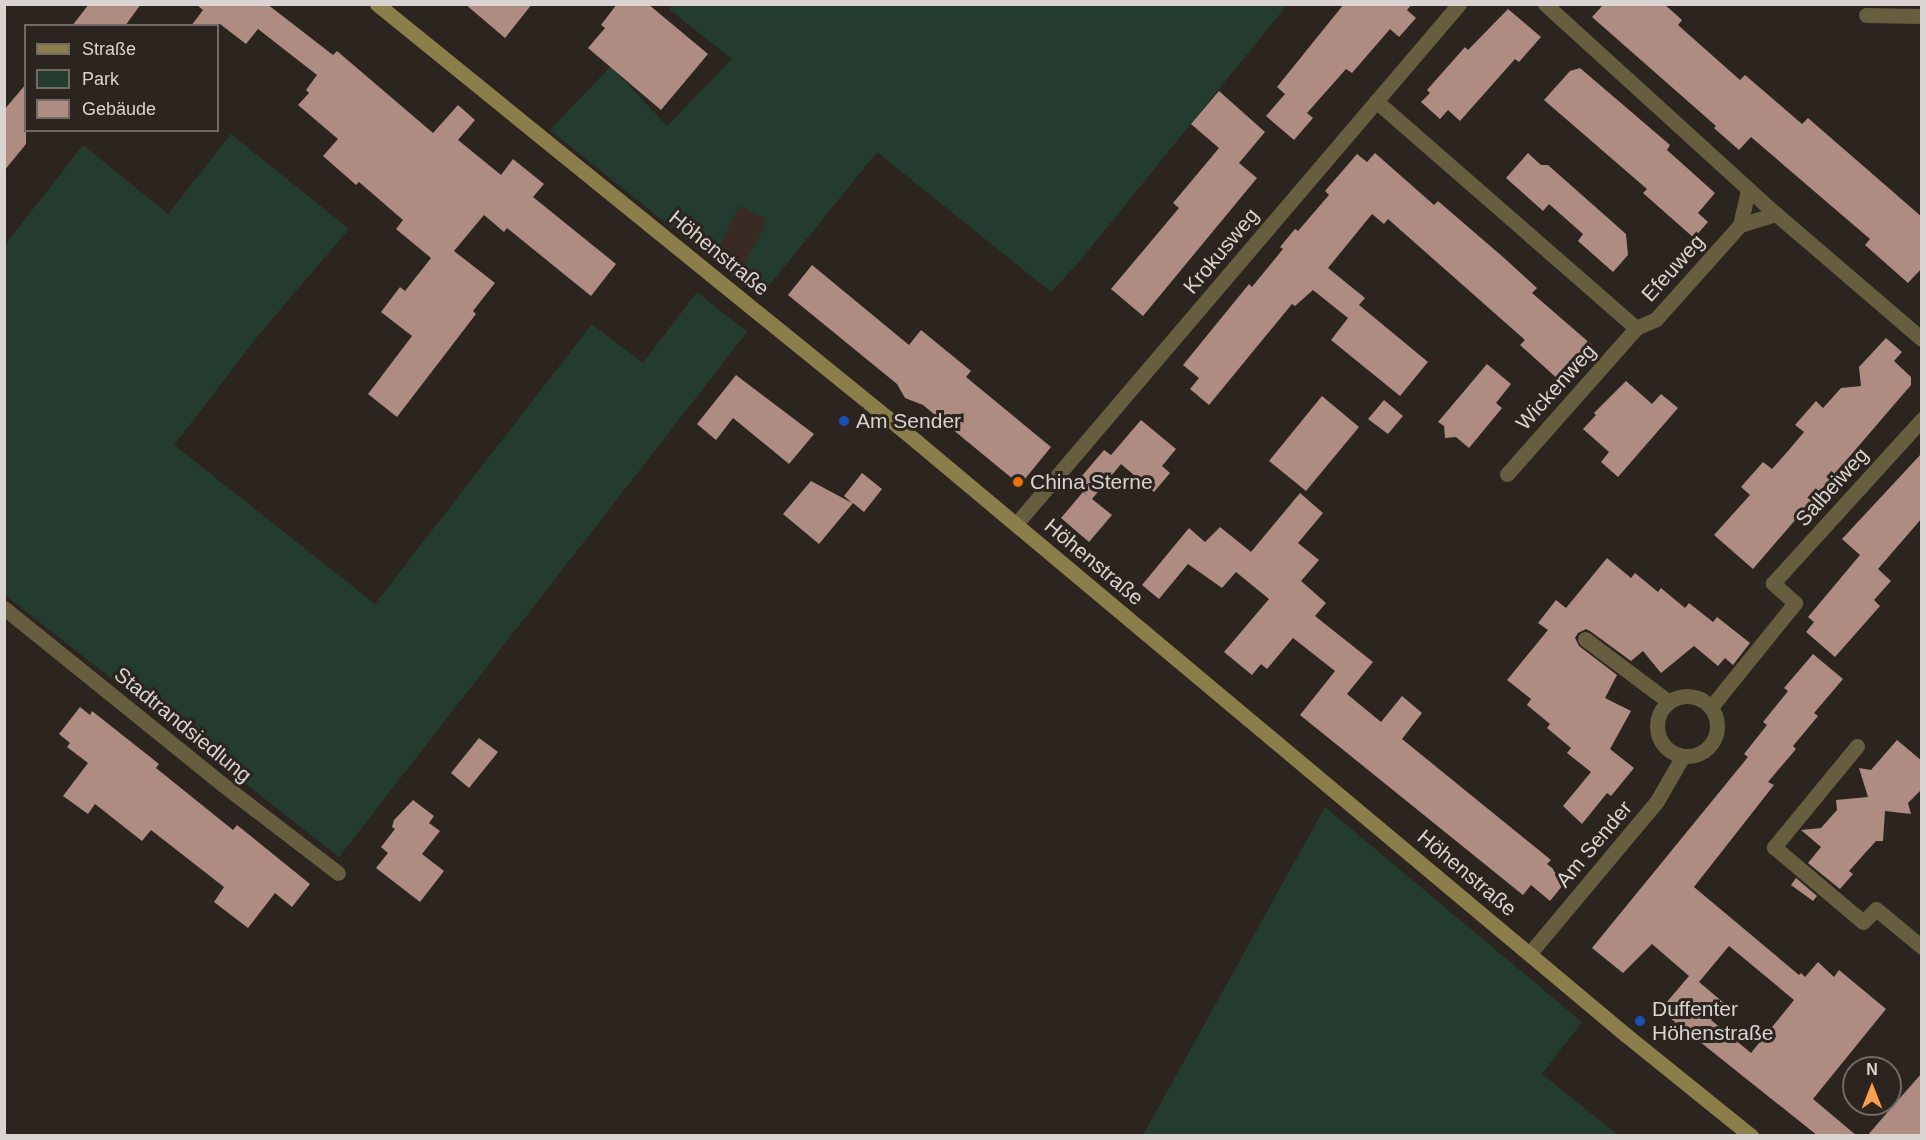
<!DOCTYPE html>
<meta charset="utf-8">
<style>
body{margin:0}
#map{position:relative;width:1926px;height:1140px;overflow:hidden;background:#2c241f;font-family:Helvetica,sans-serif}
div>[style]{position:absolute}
.built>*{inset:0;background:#392b24}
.green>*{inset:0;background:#243c30}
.building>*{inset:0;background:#af8c82}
.street>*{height:15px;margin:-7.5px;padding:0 7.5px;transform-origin:7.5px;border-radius:7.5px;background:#675e3f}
.street>.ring{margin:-7.5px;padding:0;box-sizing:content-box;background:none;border:15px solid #675e3f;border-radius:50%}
.secondary>*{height:15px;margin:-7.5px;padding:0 7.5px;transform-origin:7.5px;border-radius:7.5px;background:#8c7e4b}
.dots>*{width:16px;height:16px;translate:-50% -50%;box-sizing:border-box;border:3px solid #2c241f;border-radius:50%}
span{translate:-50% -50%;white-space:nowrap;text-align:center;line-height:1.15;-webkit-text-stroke:6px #2c241f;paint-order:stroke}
.street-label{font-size:21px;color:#d9d3d1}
.poi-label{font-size:21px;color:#d9d3d1}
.left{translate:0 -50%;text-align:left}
.frame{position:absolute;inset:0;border:6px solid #d9d3d1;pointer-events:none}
.legend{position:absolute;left:24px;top:24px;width:195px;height:108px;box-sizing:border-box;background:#2c241f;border:2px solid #716a66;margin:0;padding:8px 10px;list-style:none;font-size:18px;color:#d9d3d1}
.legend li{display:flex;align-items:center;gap:12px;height:30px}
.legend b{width:30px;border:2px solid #716a66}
.north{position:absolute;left:1842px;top:1056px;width:60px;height:60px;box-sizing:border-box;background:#2c241f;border:2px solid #716a66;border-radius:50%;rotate:0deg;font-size:16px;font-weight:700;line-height:24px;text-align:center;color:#d9d3d1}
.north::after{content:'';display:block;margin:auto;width:21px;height:27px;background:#f99f4d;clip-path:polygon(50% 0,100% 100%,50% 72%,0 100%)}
</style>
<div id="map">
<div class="built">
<div style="clip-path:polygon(740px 206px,767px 220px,742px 269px,715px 256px)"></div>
</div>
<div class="green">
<div style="clip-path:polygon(evenodd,671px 5px,1287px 5px,1079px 262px,1051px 292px,877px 152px,759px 298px,550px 130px,611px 66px,667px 126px,732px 59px,670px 10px,671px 5px,740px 206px,767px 220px,742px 269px,715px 256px,740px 206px)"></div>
<div style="clip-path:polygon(231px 134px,349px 229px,261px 332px,174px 445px,375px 604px,592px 324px,643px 363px,697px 292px,747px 332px,339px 857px,5px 595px,5px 245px,83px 145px,168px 214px)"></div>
<div style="clip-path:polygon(1325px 807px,1582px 1022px,1542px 1074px,1618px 1135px,1143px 1135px)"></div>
</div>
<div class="building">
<div style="clip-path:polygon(89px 4px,141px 4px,125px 26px,72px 26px)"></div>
<div style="clip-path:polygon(196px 4px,267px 4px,333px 55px,337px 51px,433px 133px,458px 105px,475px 120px,458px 140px,501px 175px,513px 159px,544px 184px,533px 197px,616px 264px,591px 296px,507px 228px,504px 232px,484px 215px,454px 251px,495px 283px,473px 311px,476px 314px,397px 417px,368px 394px,412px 336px,381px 312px,400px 287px,405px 291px,431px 258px,396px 229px,403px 220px,359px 182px,356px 185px,323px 156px,338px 139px,298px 105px,309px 93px,306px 90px,317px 75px,258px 29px,246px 44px,220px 24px,191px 26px,203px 10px)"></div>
<div style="clip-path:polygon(465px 4px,532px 4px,505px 38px)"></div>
<div style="clip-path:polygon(617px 4px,648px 4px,708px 54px,661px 110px,588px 48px,605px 28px,601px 25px)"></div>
<div style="clip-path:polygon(1344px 4px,1412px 4px,1407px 10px,1416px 18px,1399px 37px,1390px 29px,1352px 73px,1346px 69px,1307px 113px,1313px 118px,1294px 140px,1266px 116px,1285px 94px,1277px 87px)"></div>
<div style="clip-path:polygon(1604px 4px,1664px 4px,1682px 20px,1678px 25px,1740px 80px,1745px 75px,1802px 124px,1808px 118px,1922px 217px,1922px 268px,1908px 283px,1865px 245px,1870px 239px,1751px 137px,1739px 150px,1714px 128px,1716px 126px,1592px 17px)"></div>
<div style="clip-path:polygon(1508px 9px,1541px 37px,1519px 62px,1515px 59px,1460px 121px,1448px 110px,1440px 119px,1421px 102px,1430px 93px,1427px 90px,1465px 47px,1468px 50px)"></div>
<div style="clip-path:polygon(1580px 68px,1670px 145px,1667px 150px,1715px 193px,1698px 213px,1708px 222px,1694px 238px,1643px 193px,1647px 189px,1544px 100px,1570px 71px)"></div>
<div style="clip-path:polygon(26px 84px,26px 144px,4px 171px,4px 110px)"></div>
<div style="clip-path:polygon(1219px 91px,1265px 132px,1239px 163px,1257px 178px,1143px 316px,1111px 289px,1179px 208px,1173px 203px,1219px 148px,1191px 124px)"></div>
<div style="clip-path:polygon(1375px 153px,1434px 205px,1438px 201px,1503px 257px,1537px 288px,1532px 293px,1592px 345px,1560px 381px,1520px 345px,1525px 340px,1388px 219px,1384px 224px,1372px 214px,1328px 268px,1365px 298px,1359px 305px,1428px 362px,1400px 396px,1331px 340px,1348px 318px,1313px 290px,1295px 306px,1292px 304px,1209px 405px,1190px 389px,1199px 378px,1183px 365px,1249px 284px,1252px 287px,1283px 249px,1280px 247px,1295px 229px,1298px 231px,1329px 195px,1325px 191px,1357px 154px,1367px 162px)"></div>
<div style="clip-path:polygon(1528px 153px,1541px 165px,1548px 165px,1626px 234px,1628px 255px,1613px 272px,1578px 241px,1583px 234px,1549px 204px,1543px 211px,1506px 178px)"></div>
<div style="clip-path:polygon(812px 265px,909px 345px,921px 330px,971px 371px,966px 377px,1051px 447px,1020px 485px,923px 405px,905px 398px,897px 384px,788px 295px)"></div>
<div style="clip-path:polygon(1886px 338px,1902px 352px,1894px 361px,1911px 377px,1911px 385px,1753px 569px,1714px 535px,1750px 495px,1741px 487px,1763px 462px,1772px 469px,1788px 451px,1804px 432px,1795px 425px,1816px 401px,1823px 408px,1841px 388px,1861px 386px,1859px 367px)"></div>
<div style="clip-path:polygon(1487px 364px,1511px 384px,1496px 403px,1502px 408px,1469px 448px,1456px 437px,1445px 438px,1444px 426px,1438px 422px)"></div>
<div style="clip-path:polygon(736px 375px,814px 434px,789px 464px,733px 418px,716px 440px,697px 424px)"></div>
<div style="clip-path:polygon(1626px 381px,1652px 404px,1661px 394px,1678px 408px,1618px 477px,1601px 462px,1609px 452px,1583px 429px,1596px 415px,1594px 413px)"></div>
<div style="clip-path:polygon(1322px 396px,1359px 427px,1306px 491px,1269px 461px)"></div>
<div style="clip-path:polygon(1384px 400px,1403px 416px,1388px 434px,1368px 419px)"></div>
<div style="clip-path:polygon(1141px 420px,1176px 449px,1162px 466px,1170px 473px,1154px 492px,1121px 464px,1092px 499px,1112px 515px,1089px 542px,1061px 518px,1083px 492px,1090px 498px,1075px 484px,1104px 450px,1111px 455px)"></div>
<div style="clip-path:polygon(1922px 453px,1922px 518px,1878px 569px,1891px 581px,1874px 600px,1880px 606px,1835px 657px,1806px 632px,1814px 622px,1808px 617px,1860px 555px,1842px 539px)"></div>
<div style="clip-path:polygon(862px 473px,882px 489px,864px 512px,853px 503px,819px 544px,783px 514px,811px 481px,852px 503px,844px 496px)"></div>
<div style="clip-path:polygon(1300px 493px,1323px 513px,1298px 543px,1319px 560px,1301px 581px,1326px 603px,1315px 616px,1373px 662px,1347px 694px,1381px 722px,1402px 696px,1422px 713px,1402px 739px,1551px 860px,1547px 864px,1567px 880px,1550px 901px,1531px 885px,1523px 895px,1300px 715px,1335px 671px,1293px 638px,1267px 669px,1261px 664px,1252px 675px,1224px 652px,1269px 599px,1236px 572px,1222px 588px,1188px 564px,1159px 599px,1142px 585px,1189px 528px,1205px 542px,1220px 527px,1251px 552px)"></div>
<div style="clip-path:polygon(1607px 558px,1631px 578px,1635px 573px,1658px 592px,1661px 588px,1685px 608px,1689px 603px,1713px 622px,1717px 617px,1750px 643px,1733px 665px,1725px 658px,1718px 666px,1694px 646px,1661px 673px,1643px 651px,1631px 661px,1590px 631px,1586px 629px,1578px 633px,1575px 638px,1579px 646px,1617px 675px,1605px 698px,1631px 711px,1610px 749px,1634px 768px,1611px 796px,1607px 793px,1582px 824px,1563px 806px,1591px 772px,1567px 753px,1571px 748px,1547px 728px,1550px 724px,1527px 705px,1531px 699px,1507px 680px,1548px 630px,1538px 623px,1556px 600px,1566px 608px)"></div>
<div style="clip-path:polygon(evenodd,1813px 654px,1843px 679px,1814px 713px,1818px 716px,1793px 746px,1796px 749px,1768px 782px,1774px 785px,1694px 887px,1799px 975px,1801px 973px,1805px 977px,1818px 962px,1834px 977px,1839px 970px,1886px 1009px,1813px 1099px,1857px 1136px,1818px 1136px,1660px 1010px,1689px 976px,1652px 944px,1623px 973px,1592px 948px,1748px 757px,1744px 754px,1767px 725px,1763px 722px,1788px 691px,1784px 688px,1813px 654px,1729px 946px,1794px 1000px,1751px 1053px,1711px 1020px,1724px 1003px,1699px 982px,1729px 946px)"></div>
<div style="clip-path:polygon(80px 707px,90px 715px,92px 711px,159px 764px,156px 768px,192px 797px,233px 830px,237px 825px,310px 884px,292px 907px,275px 893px,248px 928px,214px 902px,224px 887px,151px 830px,142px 841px,95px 804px,88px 814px,63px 796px,88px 763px,67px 747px,70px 743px,59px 734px)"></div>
<div style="clip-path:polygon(479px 738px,498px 752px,469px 788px,451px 773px)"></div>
<div style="clip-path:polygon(1897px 740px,1922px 761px,1922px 789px,1908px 803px,1911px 814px,1885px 811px,1883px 841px,1876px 841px,1866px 852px,1849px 871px,1853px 874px,1840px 889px,1808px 863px,1821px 847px,1801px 830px,1821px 828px,1837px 810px,1836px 800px,1868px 797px,1859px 768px,1871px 770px)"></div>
<div style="clip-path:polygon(413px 800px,434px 816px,429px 823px,440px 831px,422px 854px,444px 871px,420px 902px,376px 868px,388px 853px,381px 847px,395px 829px,392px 827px,394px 820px)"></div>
<div style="clip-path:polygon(1796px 878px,1817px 896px,1813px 901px,1791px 885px)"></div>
<div style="clip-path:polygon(1922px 1073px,1922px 1136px,1867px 1136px,1892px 1107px)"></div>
</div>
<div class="street">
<div style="left:1545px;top:4px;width:312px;rotate:42.3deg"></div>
<div style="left:1776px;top:214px;width:192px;rotate:40.6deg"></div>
<div style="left:1866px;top:15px;width:56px;rotate:1deg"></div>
<div style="left:1376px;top:101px;width:345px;rotate:41.1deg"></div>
<div style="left:1636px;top:328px;width:22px;rotate:-24deg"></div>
<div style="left:1656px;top:319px;width:126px;rotate:-48.2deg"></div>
<div style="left:1740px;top:225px;width:37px;rotate:-77deg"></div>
<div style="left:1740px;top:225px;width:38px;rotate:-17deg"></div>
<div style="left:1507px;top:474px;width:195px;rotate:-48.5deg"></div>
<div style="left:1016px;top:524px;width:683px;rotate:-49.57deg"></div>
<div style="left:4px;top:608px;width:280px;rotate:38.9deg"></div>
<div style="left:222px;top:784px;width:146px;rotate:37.5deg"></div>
<div style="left:1585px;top:639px;width:105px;rotate:36.9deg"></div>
<div class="ring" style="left:1657px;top:696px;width:45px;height:45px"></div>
<div style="left:1711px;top:707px;width:134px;rotate:-51.1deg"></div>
<div style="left:1795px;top:603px;width:30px;rotate:-138deg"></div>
<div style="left:1773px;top:583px;width:222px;rotate:-47.7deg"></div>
<div style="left:1857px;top:746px;width:131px;rotate:129.4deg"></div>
<div style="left:1774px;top:847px;width:116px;rotate:40.1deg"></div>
<div style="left:1863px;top:922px;width:18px;rotate:-45deg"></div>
<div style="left:1876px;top:909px;width:60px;rotate:39.6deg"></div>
<div style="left:1530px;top:953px;width:198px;rotate:-50.1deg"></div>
<div style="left:1657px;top:801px;width:52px;rotate:-60deg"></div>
</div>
<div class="secondary">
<div style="left:377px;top:4px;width:694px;rotate:39.03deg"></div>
<div style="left:916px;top:441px;width:926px;rotate:39.92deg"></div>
<div style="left:1626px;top:1035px;width:161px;rotate:38.9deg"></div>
</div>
<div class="dots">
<div style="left:844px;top:421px;background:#1a4fb4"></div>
<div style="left:1018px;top:482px;background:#e8710a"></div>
<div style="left:1640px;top:1021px;background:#1a4fb4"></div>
</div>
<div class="street-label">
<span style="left:1221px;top:251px;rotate:-50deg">Krokusweg</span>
<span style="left:719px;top:253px;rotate:39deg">Höhenstraße</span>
<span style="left:1673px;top:268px;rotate:-48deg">Efeuweg</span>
<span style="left:1556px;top:387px;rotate:-48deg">Wickenweg</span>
<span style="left:1832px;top:487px;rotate:-48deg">Salbeiweg</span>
<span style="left:1094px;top:562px;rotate:40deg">Höhenstraße</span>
<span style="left:183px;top:725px;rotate:39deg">Stadtrandsiedlung</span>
<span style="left:1594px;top:844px;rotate:-50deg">Am Sender</span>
<span style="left:1467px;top:873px;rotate:40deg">Höhenstraße</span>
</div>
<div class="poi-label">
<span class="left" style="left:856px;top:421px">Am Sender</span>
<span class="left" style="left:1030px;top:482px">China Sterne</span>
<span class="left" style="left:1652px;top:1021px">Duffenter<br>Höhenstraße</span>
</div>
<div class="frame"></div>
<ul class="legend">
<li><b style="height:8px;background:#8c7e4b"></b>Straße</li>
<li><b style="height:16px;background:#243c30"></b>Park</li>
<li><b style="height:16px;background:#af8c82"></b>Gebäude</li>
</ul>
<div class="north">N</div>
</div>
